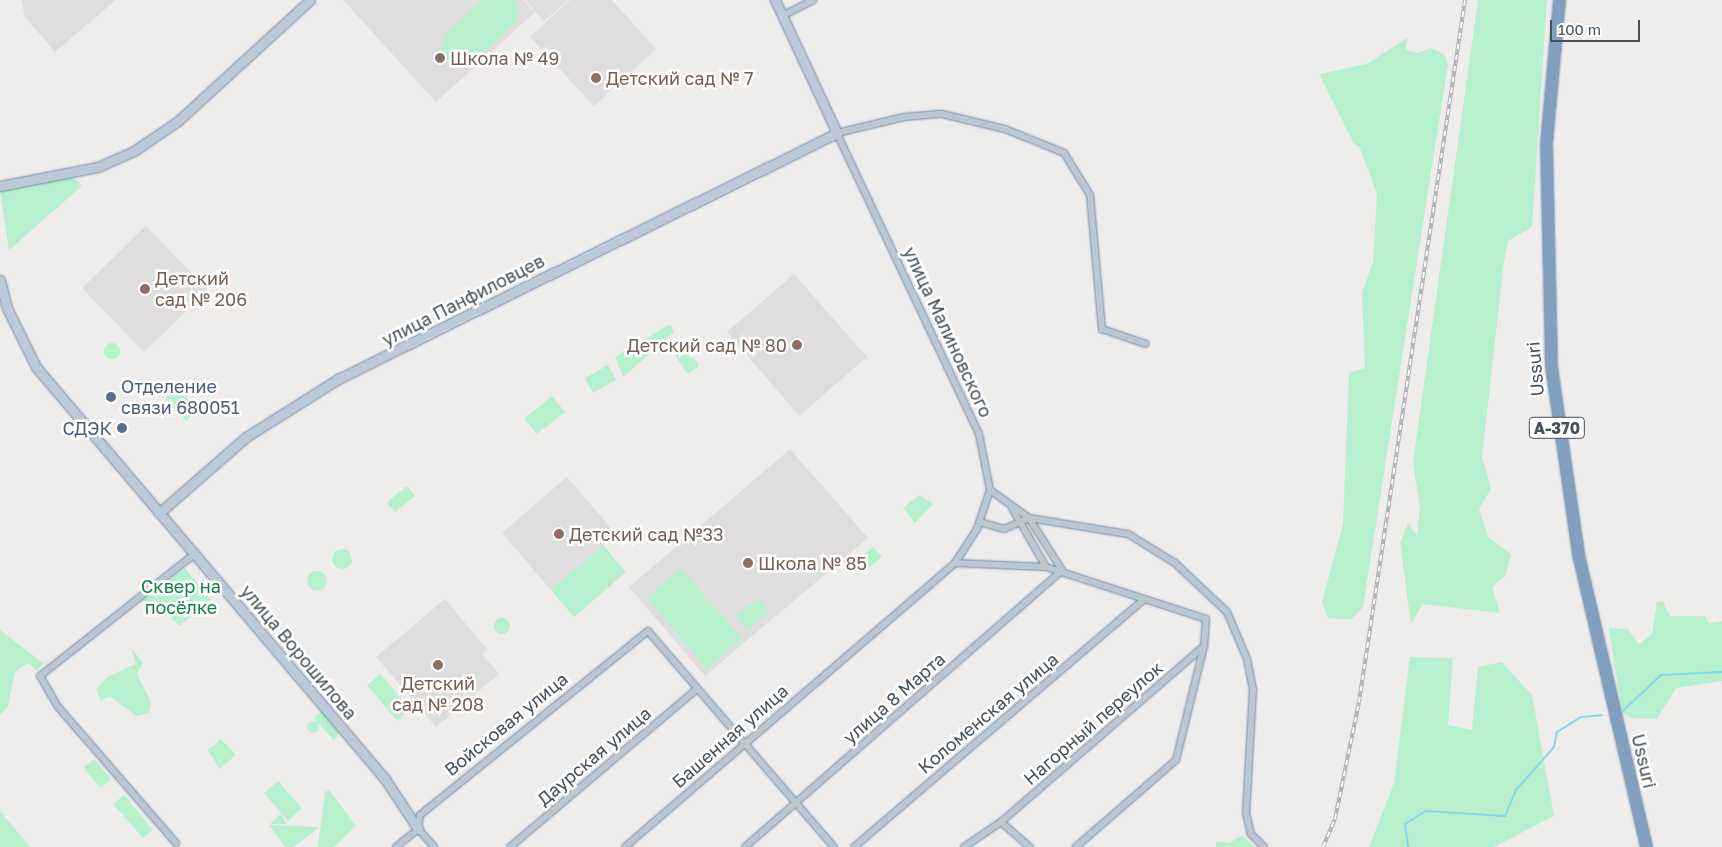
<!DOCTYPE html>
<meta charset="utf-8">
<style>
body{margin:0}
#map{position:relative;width:1722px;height:847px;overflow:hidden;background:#efecec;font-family:"Golos Text",sans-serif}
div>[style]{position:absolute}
.education>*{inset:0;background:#e0ddde}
.green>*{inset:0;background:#b7f0cd}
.round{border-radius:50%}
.stream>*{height:2px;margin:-1px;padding:0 1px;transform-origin:1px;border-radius:1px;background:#82d8ee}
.roads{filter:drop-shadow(0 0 1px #6d8aa9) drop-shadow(0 0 1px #6d8aa9)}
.street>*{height:6px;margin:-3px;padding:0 3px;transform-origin:3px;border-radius:3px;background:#bcc7cf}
.secondary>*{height:9px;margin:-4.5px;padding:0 4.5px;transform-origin:4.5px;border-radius:4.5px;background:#bdc9d6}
.highway>*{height:11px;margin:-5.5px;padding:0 5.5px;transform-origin:5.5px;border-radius:5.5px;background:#819fbe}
.rail>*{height:4px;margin-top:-2px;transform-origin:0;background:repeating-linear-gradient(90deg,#fff 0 5.5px,#aeb1b7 0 11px);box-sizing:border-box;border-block:1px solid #aeb1b7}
.dots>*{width:14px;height:14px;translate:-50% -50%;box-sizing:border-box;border:2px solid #fff;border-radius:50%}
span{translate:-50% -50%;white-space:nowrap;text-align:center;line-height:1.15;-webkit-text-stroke:5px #fff;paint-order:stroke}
.shield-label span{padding:1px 4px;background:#fff;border:1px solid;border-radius:4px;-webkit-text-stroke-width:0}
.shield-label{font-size:16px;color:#44505a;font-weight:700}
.education-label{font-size:18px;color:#785e54}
.left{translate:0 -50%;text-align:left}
.right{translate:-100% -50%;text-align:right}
.street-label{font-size:18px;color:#44505a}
.service-label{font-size:18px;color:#4e5e75}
.park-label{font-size:18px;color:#137d48}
.scale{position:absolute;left:1550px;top:20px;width:90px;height:22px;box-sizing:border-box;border:2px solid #44505a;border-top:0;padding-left:6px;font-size:15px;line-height:18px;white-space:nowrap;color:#44505a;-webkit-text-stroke:4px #fff;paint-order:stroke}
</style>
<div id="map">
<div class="education">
<div style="clip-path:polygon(21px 0,116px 0,55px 52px,25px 17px)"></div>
<div style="clip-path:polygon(343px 0,523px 0,535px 12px,436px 102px)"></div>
<div style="clip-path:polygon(525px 0,568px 0,544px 21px)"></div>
<div style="clip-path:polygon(570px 0,612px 0,656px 49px,594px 106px,530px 37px)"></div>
<div style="clip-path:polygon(146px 226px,208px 290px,144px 352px,82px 288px)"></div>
<div style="clip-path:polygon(794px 274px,867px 357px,799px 416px,727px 332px)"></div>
<div style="clip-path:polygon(790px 449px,868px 538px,705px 676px,629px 587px)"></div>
<div style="clip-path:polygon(567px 477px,616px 534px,551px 590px,502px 533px)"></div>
<div style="clip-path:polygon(445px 599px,487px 649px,482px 654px,499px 674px,436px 727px,376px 657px)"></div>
</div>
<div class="green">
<div style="clip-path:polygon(482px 0,515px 0,519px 8px,517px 21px,471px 65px,457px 67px,446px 61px,440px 50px,444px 36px)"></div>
<div style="clip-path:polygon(1478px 0,1547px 0,1532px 227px,1508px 241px,1504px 262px,1482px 456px,1491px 488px,1479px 510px,1489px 538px,1511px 554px,1506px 575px,1492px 587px,1500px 613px,1423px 604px,1411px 624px,1400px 543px,1408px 523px,1417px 535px,1420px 508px,1413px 462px)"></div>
<div style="clip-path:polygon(1407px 38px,1406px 50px,1418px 53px,1431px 48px,1444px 54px,1448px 64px,1363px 607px,1351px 619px,1337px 619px,1328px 618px,1322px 602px,1343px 524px,1349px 373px,1365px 368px,1362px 292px,1373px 262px,1377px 194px,1359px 146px,1354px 144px,1319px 74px,1367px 64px)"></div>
<div style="clip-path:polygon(73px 177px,82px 186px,9px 250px,0 191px)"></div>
<div style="clip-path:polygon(670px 324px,674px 332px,623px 377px,615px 357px)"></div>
<div class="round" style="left:104px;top:343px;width:16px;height:16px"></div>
<div style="clip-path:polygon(684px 345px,699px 366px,688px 374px,673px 353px)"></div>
<div style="clip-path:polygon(608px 365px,616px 380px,593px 393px,585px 378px)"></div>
<div style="clip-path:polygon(177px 387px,198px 410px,186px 421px,165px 398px)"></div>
<div style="clip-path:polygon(552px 396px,565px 412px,537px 434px,524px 419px)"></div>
<div style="clip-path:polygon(407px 486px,415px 496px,395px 512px,387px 502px)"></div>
<div style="clip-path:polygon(919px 495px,933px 504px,915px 523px,903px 508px)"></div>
<div style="clip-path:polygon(603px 545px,626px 572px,574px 617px,551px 590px)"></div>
<div style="clip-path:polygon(873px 547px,882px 557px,863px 573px,855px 563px)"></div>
<div class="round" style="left:332px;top:549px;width:20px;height:20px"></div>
<div style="clip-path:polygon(185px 568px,211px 600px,179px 626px,169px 615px,142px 601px)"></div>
<div style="clip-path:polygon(681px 568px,742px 639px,707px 669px,646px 598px)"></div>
<div class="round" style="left:307px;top:571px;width:20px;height:20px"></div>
<div style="clip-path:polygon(758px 598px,769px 612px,748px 630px,736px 616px)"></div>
<div style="clip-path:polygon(1663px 601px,1670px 616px,1705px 616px,1709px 623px,1722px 621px,1722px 681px,1676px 688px,1657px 719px,1630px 718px,1622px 712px,1609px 628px,1628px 629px,1639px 644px,1652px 634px,1657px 602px)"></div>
<div class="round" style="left:494px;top:618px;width:16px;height:16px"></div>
<div style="clip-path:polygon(0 630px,43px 663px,37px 671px,28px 663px,15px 672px,8px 706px,0 715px)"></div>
<div style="clip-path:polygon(132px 649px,143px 663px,137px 674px,151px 702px,149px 713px,136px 716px,110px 696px,101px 701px,96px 689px,107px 677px,136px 664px)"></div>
<div style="clip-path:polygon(1410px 657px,1453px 658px,1448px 725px,1472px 730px,1478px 667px,1502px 662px,1532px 695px,1554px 816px,1494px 847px,1369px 847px,1394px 783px)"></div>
<div style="clip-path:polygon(380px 674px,410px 709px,397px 721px,367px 685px)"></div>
<div style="clip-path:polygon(324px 709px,341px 729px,334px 741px,314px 718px)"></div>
<div class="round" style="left:307px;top:721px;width:12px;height:12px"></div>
<div style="clip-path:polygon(221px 739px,236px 755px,219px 769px,208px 750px)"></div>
<div style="clip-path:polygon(94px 759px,111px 779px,100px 788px,84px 768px)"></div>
<div style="clip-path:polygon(278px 781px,302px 808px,288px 821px,264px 793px)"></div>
<div style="clip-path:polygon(329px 790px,356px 826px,334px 847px,318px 847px,325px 792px)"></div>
<div style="clip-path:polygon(124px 795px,153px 830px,143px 838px,113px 804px)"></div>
<div style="clip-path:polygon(0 811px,7px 819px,30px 847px,0 847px)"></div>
<div style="clip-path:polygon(281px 814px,286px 824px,270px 824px)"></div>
<div style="clip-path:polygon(269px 825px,317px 827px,318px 828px,294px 847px,285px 847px)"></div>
<div style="clip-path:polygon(1242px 836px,1255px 847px,1216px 847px,1216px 842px,1229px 843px)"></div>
</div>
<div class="stream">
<div style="left:1623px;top:711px;width:52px;rotate:-43.5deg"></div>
<div style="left:1661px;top:675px;width:61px;rotate:-2.8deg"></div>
<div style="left:1408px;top:847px;width:23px;rotate:-97deg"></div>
<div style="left:1405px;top:824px;width:25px;rotate:-32deg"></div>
<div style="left:1426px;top:811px;width:79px;rotate:3.6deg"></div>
<div style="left:1505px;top:816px;width:28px;rotate:-67deg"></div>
<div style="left:1516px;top:790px;width:57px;rotate:-48.5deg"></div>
<div style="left:1554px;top:747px;width:15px;rotate:-79deg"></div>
<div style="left:1557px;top:732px;width:28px;rotate:-32deg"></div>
<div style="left:1581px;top:717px;width:21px;rotate:-5deg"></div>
</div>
<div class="roads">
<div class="street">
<div style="left:782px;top:16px;width:35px;rotate:-27deg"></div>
<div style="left:990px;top:490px;width:48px;rotate:35.7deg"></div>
<div style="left:1029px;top:518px;width:100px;rotate:9.2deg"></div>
<div style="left:1128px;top:534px;width:55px;rotate:31.7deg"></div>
<div style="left:1175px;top:563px;width:71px;rotate:43.3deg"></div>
<div style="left:1227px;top:612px;width:51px;rotate:66.9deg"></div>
<div style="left:1247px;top:659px;width:31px;rotate:79deg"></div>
<div style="left:1253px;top:689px;width:124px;rotate:93.2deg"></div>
<div style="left:1246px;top:813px;width:22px;rotate:77deg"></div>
<div style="left:1251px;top:834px;width:18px;rotate:45deg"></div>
<div style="left:1011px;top:506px;width:70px;rotate:60.2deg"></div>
<div style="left:955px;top:563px;width:91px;rotate:2.5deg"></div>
<div style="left:1046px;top:567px;width:168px;rotate:18deg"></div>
<div style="left:1206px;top:619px;width:27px;rotate:94deg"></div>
<div style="left:1204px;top:646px;width:117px;rotate:103.8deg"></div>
<div style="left:1176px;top:760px;width:133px;rotate:139deg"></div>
<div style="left:1001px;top:822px;width:38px;rotate:41deg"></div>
<div style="left:418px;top:829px;width:24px;rotate:48deg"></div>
<div style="left:176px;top:843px;width:180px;rotate:-130.9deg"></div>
<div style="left:58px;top:707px;width:36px;rotate:-120deg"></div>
<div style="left:40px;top:676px;width:199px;rotate:-38.3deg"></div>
<div style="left:396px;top:847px;width:28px;rotate:-39deg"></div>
<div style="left:418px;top:829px;width:14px;rotate:-82deg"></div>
<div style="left:420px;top:815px;width:293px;rotate:-38.9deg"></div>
<div style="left:648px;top:631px;width:285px;rotate:49.3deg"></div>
<div style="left:510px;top:847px;width:245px;rotate:-40.2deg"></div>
<div style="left:625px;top:847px;width:435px;rotate:-40.7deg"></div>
<div style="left:955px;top:563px;width:40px;rotate:-57.1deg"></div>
<div style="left:977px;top:529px;width:41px;rotate:-71.6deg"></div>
<div style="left:990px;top:490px;width:57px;rotate:-101.1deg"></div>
<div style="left:979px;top:434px;width:333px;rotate:-115.3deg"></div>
<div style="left:837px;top:133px;width:69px;rotate:-13.4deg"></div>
<div style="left:904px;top:117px;width:38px;rotate:-5deg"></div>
<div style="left:942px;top:114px;width:65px;rotate:13.4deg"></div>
<div style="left:1005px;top:129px;width:64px;rotate:22.1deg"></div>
<div style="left:1064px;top:153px;width:49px;rotate:58.2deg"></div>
<div style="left:1090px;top:195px;width:135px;rotate:84.9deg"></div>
<div style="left:1102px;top:329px;width:46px;rotate:18.8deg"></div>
<div style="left:745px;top:847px;width:421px;rotate:-41.1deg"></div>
<div style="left:1062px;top:570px;width:62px;rotate:-122.4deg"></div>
<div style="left:1029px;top:518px;width:27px;rotate:156deg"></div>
<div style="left:1004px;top:529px;width:25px;rotate:-164deg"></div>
<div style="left:854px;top:847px;width:379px;rotate:-40.5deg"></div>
<div style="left:964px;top:847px;width:45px;rotate:-34deg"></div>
<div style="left:1001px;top:822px;width:269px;rotate:-40.9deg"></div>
</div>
<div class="secondary">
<div style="left:0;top:186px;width:100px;rotate:-11deg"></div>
<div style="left:98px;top:167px;width:39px;rotate:-24deg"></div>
<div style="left:134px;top:151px;width:53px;rotate:-34.3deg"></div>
<div style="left:178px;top:121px;width:179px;rotate:-42.5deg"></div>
<div style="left:0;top:280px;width:29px;rotate:76deg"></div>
<div style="left:7px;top:308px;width:66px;rotate:63.8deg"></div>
<div style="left:36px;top:367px;width:540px;rotate:49.73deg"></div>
<div style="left:385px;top:779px;width:60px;rotate:56.6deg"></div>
<div style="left:159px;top:513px;width:116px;rotate:-41.1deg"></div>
<div style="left:246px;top:437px;width:109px;rotate:-32.2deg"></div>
<div style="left:338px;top:379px;width:556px;rotate:-26.24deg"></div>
<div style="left:837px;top:133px;width:147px;rotate:-115deg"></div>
</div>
<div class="highway">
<div style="left:1559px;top:0;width:145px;rotate:95.2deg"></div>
<div style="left:1546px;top:144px;width:222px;rotate:88.7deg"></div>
<div style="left:1551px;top:366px;width:190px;rotate:81.8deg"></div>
<div style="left:1578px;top:554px;width:301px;rotate:76.9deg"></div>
</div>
</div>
<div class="rail">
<div style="left:1323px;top:847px;width:30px;rotate:-67deg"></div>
<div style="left:1335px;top:819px;width:119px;rotate:-78.4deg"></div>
<div style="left:1359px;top:702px;width:710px;rotate:-81.41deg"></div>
</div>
<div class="dots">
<div style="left:440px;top:58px;background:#8d6e63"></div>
<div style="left:596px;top:78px;background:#8d6e63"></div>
<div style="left:145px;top:289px;background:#8d6e63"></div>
<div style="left:797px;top:345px;background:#8d6e63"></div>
<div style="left:111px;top:397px;background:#5c6f8a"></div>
<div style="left:122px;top:428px;background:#5c6f8a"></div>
<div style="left:559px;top:534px;background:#8d6e63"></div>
<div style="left:748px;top:563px;background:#8d6e63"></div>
<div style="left:438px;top:665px;background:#8d6e63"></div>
</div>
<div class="shield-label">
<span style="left:1557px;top:428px">А-370</span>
</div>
<div class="education-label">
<span class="left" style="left:450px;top:58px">Школа № 49</span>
<span class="left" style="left:606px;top:78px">Детский сад № 7</span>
<span class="left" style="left:155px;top:289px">Детский<br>сад № 206</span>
<span class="right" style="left:787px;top:345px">Детский сад № 80</span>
<span class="left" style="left:569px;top:534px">Детский сад №33</span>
<span class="left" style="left:758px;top:563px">Школа № 85</span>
<span style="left:438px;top:694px">Детский<br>сад № 208</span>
</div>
<div class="street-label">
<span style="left:463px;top:300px;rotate:-27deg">улица Панфиловцев</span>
<span style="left:948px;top:332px;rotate:65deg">улица Малиновского</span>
<span style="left:1535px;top:369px;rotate:-95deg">Ussuri</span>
<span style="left:299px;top:652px;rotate:50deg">улица Ворошилова</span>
<span style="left:894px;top:698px;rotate:-41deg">улица 8 Марта</span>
<span style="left:988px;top:713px;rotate:-40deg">Коломенская улица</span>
<span style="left:1093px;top:723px;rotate:-41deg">Нагорный переулок</span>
<span style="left:506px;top:724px;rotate:-39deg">Войсковая улица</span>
<span style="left:730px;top:736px;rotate:-41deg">Башенная улица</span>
<span style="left:594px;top:756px;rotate:-40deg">Даурская улица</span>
<span style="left:1644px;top:761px;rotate:77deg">Ussuri</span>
</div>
<div class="service-label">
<span class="left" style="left:121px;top:397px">Отделение<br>связи 680051</span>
<span class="right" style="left:112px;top:428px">СДЭК</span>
</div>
<div class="park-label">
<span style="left:181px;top:597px">Сквер на<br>посёлке</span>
</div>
<div class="scale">100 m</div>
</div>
